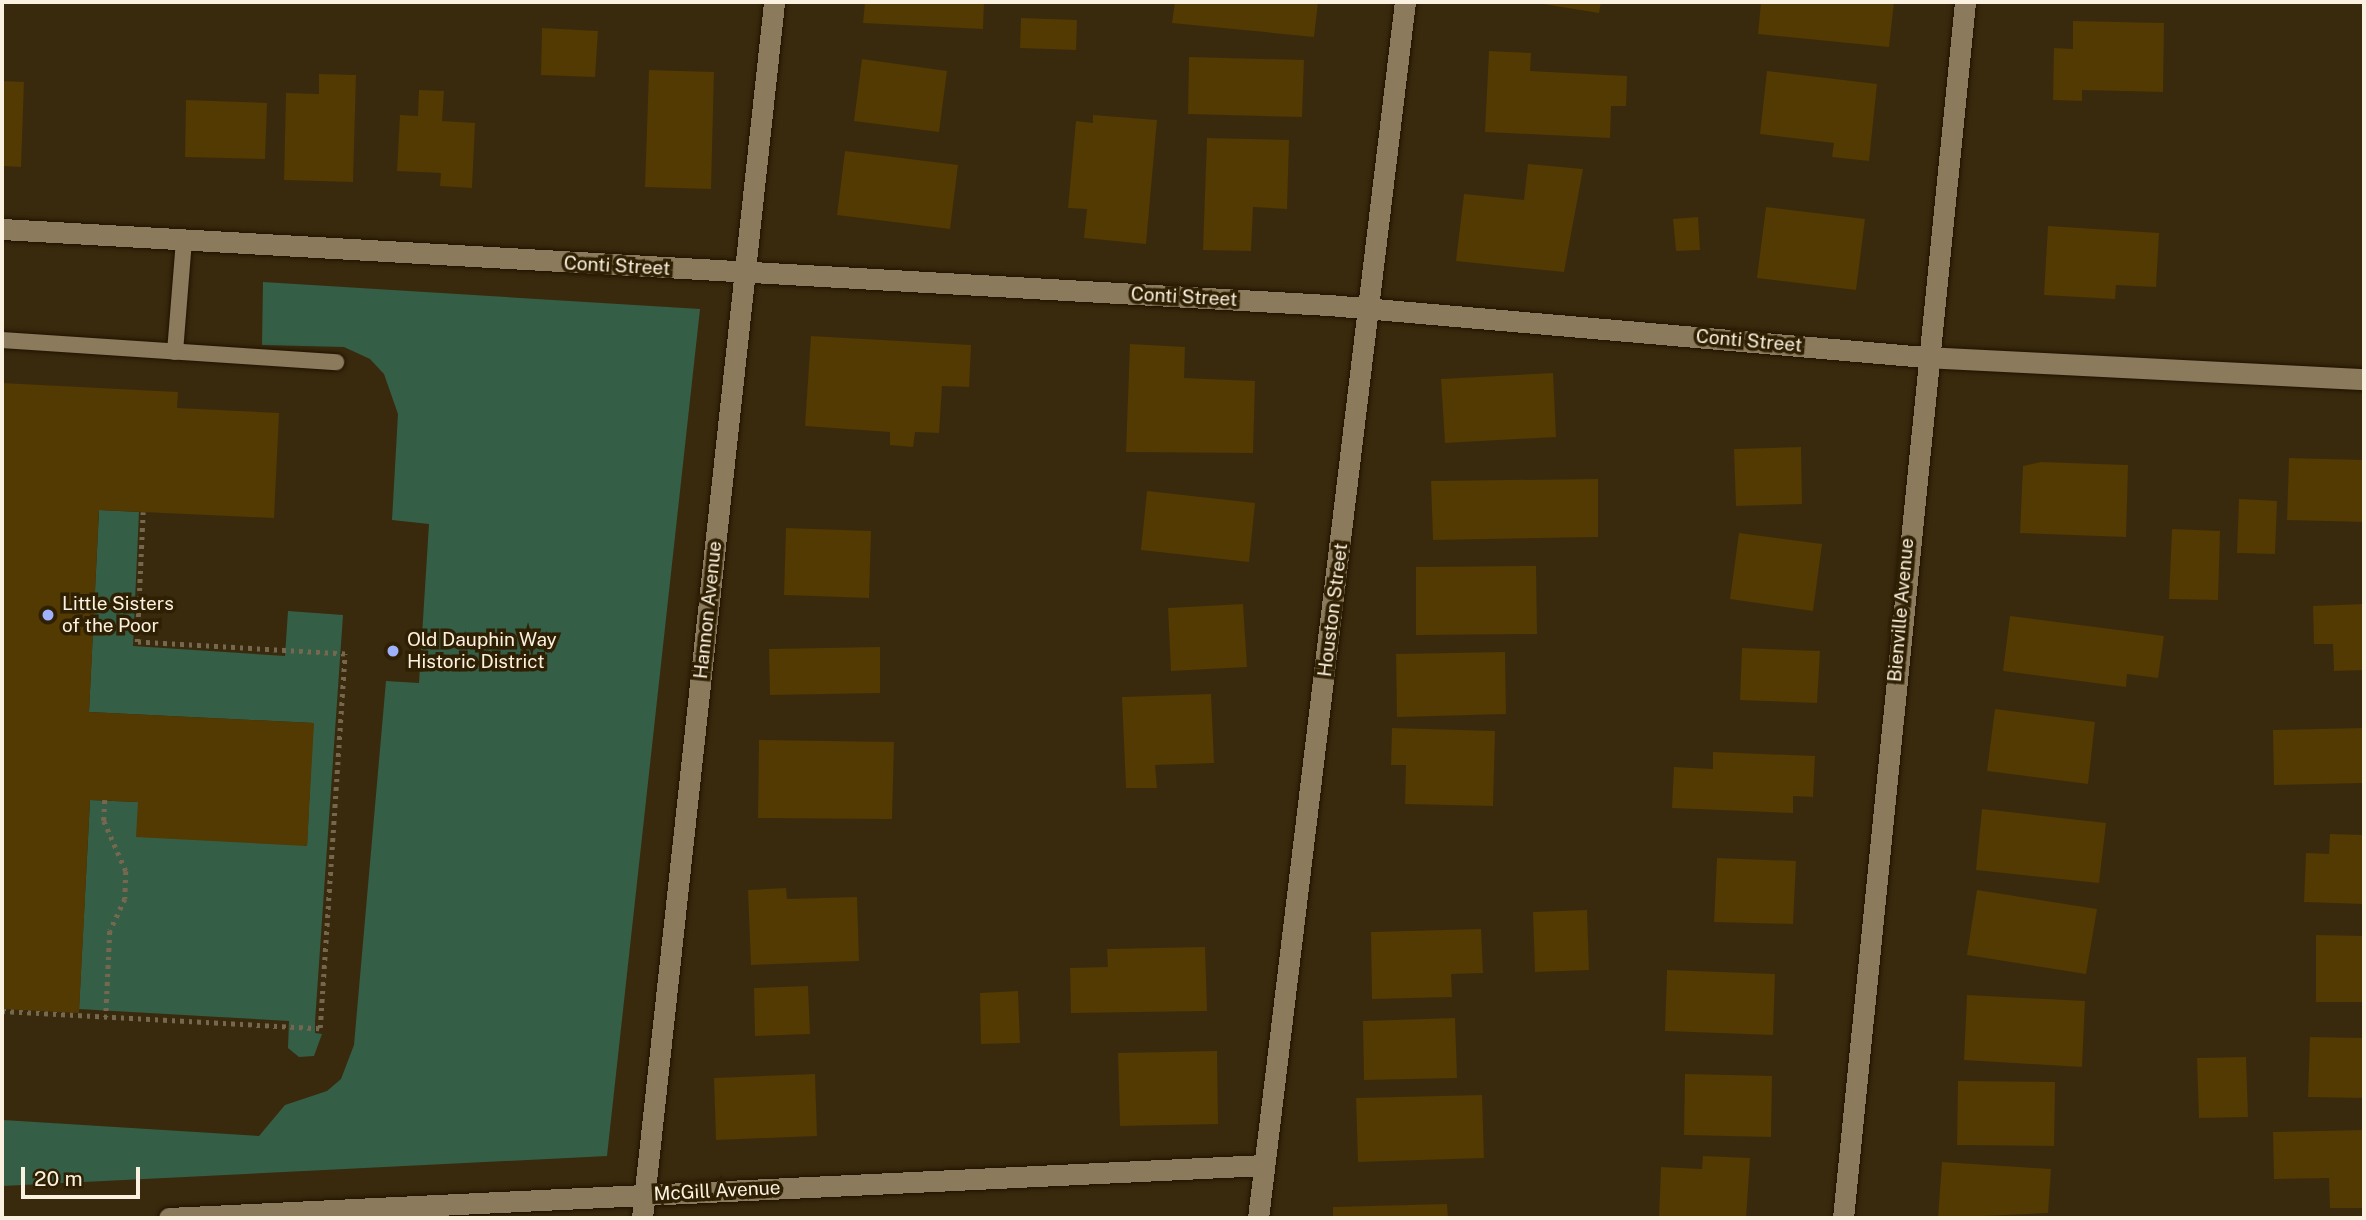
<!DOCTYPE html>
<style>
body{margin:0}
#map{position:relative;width:2366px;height:1220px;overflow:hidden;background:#392a0d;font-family:"Public Sans",sans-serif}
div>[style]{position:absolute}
.green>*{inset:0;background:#355e46}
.building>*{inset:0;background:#533902}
.path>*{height:4.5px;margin-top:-2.25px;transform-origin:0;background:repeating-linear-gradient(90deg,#75684e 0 3.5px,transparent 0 8.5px)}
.roads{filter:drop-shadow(0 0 2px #201200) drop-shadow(0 0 2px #201200)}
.service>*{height:16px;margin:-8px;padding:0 8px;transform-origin:8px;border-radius:8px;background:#8c7a5c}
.minor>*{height:21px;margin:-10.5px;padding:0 10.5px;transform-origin:10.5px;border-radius:10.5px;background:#8c7a5c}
.tertiary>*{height:21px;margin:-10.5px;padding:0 10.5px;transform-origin:10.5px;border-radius:10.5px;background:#8c7a5c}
.dots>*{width:19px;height:19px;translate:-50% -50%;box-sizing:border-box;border:4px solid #2f2003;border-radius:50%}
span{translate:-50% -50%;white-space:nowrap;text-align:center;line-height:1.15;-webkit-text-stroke:7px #2f2003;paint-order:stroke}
.street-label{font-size:19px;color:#fbf1e0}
.poi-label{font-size:19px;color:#fbf1e0}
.left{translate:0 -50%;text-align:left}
.frame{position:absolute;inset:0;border:4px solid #fbf1e0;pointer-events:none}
.scale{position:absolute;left:21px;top:1167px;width:119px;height:32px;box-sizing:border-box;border:4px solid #fbf1e0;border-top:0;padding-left:9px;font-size:21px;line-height:24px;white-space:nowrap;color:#fbf1e0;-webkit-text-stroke:5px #2f2003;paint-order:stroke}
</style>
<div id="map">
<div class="green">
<div style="clip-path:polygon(263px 282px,700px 309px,607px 1156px,2px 1186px,2px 1092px,3px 1120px,259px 1136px,285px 1105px,327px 1091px,341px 1079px,354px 1045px,386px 681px,419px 683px,429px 524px,392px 520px,398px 414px,384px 374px,370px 359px,344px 347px,262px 345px)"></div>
<div style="clip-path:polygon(99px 510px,139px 512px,133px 646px,285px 656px,288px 611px,343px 615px,315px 1022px,315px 1033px,322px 1034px,314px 1056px,299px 1057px,288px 1048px,289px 1021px,79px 1009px,90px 800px,138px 802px,307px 846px,313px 723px,89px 712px)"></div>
</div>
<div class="building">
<div style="clip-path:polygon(865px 2px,984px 2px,983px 29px,863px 23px)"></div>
<div style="clip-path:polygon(1175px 2px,1318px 2px,1314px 37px,1172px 23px)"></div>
<div style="clip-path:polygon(1531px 2px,1601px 2px,1599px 13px)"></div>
<div style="clip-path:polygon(1761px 2px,1894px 2px,1889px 47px,1758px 34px)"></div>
<div style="clip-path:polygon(1021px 18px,1077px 20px,1076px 50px,1020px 48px)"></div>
<div style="clip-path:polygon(2073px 21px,2164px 23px,2163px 92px,2082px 90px,2082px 101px,2053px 100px,2054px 48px,2073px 49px)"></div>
<div style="clip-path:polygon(542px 28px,598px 31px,595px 77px,541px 75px)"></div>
<div style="clip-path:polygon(1489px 51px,1531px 53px,1530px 71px,1627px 76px,1626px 106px,1611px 106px,1610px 138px,1485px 132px)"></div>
<div style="clip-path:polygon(1189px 57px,1304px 60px,1302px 117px,1188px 114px)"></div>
<div style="clip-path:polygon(862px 59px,947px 71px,939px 132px,854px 121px)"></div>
<div style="clip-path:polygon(649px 70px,714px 72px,711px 189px,645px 187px)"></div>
<div style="clip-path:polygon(1767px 71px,1877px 84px,1869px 161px,1832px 157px,1834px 143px,1760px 134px)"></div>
<div style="clip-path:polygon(319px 74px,356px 75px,353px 182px,284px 180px,286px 93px,319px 94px)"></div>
<div style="clip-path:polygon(2px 81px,24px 82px,21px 167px,2px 166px)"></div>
<div style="clip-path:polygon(419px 90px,444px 91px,442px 121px,475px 123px,472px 188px,440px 186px,441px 173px,397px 171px,400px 115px,418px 116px)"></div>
<div style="clip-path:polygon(186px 100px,267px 103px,265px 159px,185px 157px)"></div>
<div style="clip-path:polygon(1093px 115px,1157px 120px,1146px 244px,1084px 238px,1087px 209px,1068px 208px,1076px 121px,1093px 123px)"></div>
<div style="clip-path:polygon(1207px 138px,1289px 140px,1287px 209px,1253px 207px,1251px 251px,1203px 250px)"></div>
<div style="clip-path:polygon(845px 151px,958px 165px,950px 229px,837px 215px)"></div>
<div style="clip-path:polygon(1528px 164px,1583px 169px,1564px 272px,1456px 261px,1464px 194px,1524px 200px)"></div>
<div style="clip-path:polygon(1766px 207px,1865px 219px,1856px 290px,1757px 278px)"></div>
<div style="clip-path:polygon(1698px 217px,1700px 250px,1676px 251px,1673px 219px)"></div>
<div style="clip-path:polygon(2048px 226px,2159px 233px,2156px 287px,2116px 285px,2115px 299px,2044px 295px)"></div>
<div style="clip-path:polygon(811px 336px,971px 345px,969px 387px,942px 386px,939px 433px,915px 432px,913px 447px,890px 445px,890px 432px,805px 426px)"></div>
<div style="clip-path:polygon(1130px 344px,1185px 347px,1184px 378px,1255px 381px,1253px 453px,1126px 452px)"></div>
<div style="clip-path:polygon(1553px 373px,1556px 437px,1445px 443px,1441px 379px)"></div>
<div style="clip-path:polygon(2px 383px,178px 392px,177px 408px,279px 413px,274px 518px,99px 510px,89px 712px,314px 723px,307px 846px,136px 837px,138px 802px,90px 800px,79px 1013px,2px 1009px)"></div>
<div style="clip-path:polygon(1801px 447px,1802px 504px,1736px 506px,1734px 449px)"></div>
<div style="clip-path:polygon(2289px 458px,2364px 460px,2364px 522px,2287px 520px)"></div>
<div style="clip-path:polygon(2041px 462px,2128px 465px,2126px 537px,2020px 533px,2023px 466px)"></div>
<div style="clip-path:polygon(1598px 479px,1598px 537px,1433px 540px,1431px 481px)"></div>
<div style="clip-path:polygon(1147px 491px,1255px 503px,1249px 562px,1141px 550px)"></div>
<div style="clip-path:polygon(2239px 499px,2277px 501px,2275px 554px,2237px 553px)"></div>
<div style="clip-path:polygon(786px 528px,871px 531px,869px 598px,784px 595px)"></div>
<div style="clip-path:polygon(2172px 529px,2220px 531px,2218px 600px,2169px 599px)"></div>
<div style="clip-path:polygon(1739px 533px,1822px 544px,1813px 611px,1730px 599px)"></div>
<div style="clip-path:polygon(1536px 566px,1537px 634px,1416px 635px,1416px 567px)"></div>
<div style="clip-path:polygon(1243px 604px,1247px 667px,1171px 671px,1168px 608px)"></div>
<div style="clip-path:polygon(2364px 604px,2364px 670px,2334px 671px,2333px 644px,2314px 644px,2313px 606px)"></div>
<div style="clip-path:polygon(2010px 616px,2164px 636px,2158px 678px,2127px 674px,2126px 687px,2003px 671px)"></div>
<div style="clip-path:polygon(880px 647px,880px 693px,770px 695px,769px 649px)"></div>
<div style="clip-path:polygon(1742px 648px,1820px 651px,1817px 703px,1740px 700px)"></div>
<div style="clip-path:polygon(1505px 652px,1506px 714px,1397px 717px,1396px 654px)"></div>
<div style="clip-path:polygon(1211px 694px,1214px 763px,1155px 765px,1157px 788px,1126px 788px,1122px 697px)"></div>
<div style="clip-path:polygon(1995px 709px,2095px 722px,2088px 784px,1987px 771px)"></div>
<div style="clip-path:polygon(1392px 728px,1495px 731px,1493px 806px,1405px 804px,1406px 765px,1391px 765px)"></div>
<div style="clip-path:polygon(2364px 728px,2364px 783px,2274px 785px,2273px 730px)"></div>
<div style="clip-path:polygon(759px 740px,894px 742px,892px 819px,758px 818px)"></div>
<div style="clip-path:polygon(1713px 752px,1815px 756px,1813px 797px,1793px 796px,1793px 813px,1672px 808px,1674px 767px,1713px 769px)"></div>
<div style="clip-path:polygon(1982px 809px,2106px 823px,2099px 883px,1976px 870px)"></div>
<div style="clip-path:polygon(2330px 834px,2364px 835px,2364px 904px,2304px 902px,2306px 853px,2329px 854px)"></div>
<div style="clip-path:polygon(1717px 858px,1796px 861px,1793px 924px,1714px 922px)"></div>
<div style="clip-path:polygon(786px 888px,787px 899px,857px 897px,859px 961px,751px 965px,748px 890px)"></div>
<div style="clip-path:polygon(1977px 890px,2097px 909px,2086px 974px,1967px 955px)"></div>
<div style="clip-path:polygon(1587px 910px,1589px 970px,1535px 972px,1533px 912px)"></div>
<div style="clip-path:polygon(1481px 929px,1483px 973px,1451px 974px,1452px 997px,1372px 999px,1371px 932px)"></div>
<div style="clip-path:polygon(2316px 935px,2364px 936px,2364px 1002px,2316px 1002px)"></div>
<div style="clip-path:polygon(1205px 947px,1207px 1011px,1071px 1013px,1070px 968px,1108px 967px,1107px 949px)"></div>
<div style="clip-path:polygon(1667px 970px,1775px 974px,1773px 1035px,1665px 1031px)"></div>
<div style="clip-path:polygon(808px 986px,810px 1034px,755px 1036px,754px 988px)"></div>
<div style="clip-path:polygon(1018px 991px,1020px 1043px,981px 1044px,980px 993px)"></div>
<div style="clip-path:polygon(1967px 995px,2085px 1001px,2082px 1067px,1964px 1060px)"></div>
<div style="clip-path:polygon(1455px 1018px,1457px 1078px,1364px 1080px,1363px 1021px)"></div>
<div style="clip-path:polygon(2310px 1037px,2364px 1038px,2364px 1098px,2308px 1097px)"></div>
<div style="clip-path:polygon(1217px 1051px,1218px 1124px,1120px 1126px,1118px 1053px)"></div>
<div style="clip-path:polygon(2246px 1057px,2248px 1117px,2199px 1118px,2197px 1058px)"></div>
<div style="clip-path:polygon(815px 1074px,817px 1136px,716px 1140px,714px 1078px)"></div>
<div style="clip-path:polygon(1685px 1074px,1772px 1076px,1771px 1137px,1684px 1135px)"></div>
<div style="clip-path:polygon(1958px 1081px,2055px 1082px,2054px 1146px,1957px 1145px)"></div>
<div style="clip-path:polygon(1482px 1095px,1484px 1158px,1358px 1162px,1356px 1098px)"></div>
<div style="clip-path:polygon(2364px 1130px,2364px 1208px,2330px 1208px,2329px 1178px,2274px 1179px,2273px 1132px)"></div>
<div style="clip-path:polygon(1703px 1156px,1750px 1158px,1746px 1218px,1659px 1218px,1661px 1167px,1702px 1169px)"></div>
<div style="clip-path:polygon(1942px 1162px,2051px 1169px,2048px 1213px,1938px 1218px)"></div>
<div style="clip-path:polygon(1447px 1204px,1448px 1218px,1333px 1218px,1333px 1207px)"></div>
</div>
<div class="path">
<div style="left:105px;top:800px;width:21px;rotate:93deg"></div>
<div style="left:104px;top:821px;width:55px;rotate:66.3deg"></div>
<div style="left:126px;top:871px;width:28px;rotate:92deg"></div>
<div style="left:125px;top:899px;width:35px;rotate:115deg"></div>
<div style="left:110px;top:931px;width:86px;rotate:92.7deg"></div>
<div style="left:2px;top:1011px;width:318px;rotate:3.1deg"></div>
<div style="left:320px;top:1028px;width:375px;rotate:-86.2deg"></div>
<div style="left:345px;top:654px;width:208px;rotate:-176.7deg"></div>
<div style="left:137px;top:642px;width:130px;rotate:-87.4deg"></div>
</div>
<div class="roads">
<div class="service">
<div style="left:2px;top:340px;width:335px;rotate:3.8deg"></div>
<div style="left:175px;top:352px;width:112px;rotate:-85.4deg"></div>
</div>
<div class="minor">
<div style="left:2px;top:229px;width:1329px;rotate:3.28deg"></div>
<div style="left:1329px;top:305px;width:598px;rotate:4.99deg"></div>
<div style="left:1925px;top:357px;width:440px;rotate:2.9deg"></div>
<div style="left:169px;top:1218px;width:1096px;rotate:-2.77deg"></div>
<div style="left:642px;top:1218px;width:1223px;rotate:-83.8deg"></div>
<div style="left:1843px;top:1218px;width:1222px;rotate:-84.27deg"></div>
</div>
<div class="tertiary">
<div style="left:1258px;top:1218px;width:1225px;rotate:-83.11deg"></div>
</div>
</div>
<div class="dots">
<div style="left:48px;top:615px;background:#9fb3fd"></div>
<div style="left:393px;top:651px;background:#9fb3fd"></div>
</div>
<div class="street-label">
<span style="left:617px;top:266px;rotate:3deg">Conti Street</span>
<span style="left:1184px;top:297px;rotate:3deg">Conti Street</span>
<span style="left:1749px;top:341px;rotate:5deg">Conti Street</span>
<span style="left:708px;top:610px;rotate:-84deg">Hannon Avenue</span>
<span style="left:1333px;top:610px;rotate:-83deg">Houston Street</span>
<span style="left:1901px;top:610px;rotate:-85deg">Bienville Avenue</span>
<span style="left:717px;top:1191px;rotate:-3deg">McGill Avenue</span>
</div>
<div class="poi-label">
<span class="left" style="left:62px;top:615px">Little Sisters<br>of the Poor</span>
<span class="left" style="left:407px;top:651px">Old Dauphin Way<br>Historic District</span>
</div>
<div class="frame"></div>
<div class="scale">20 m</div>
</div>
